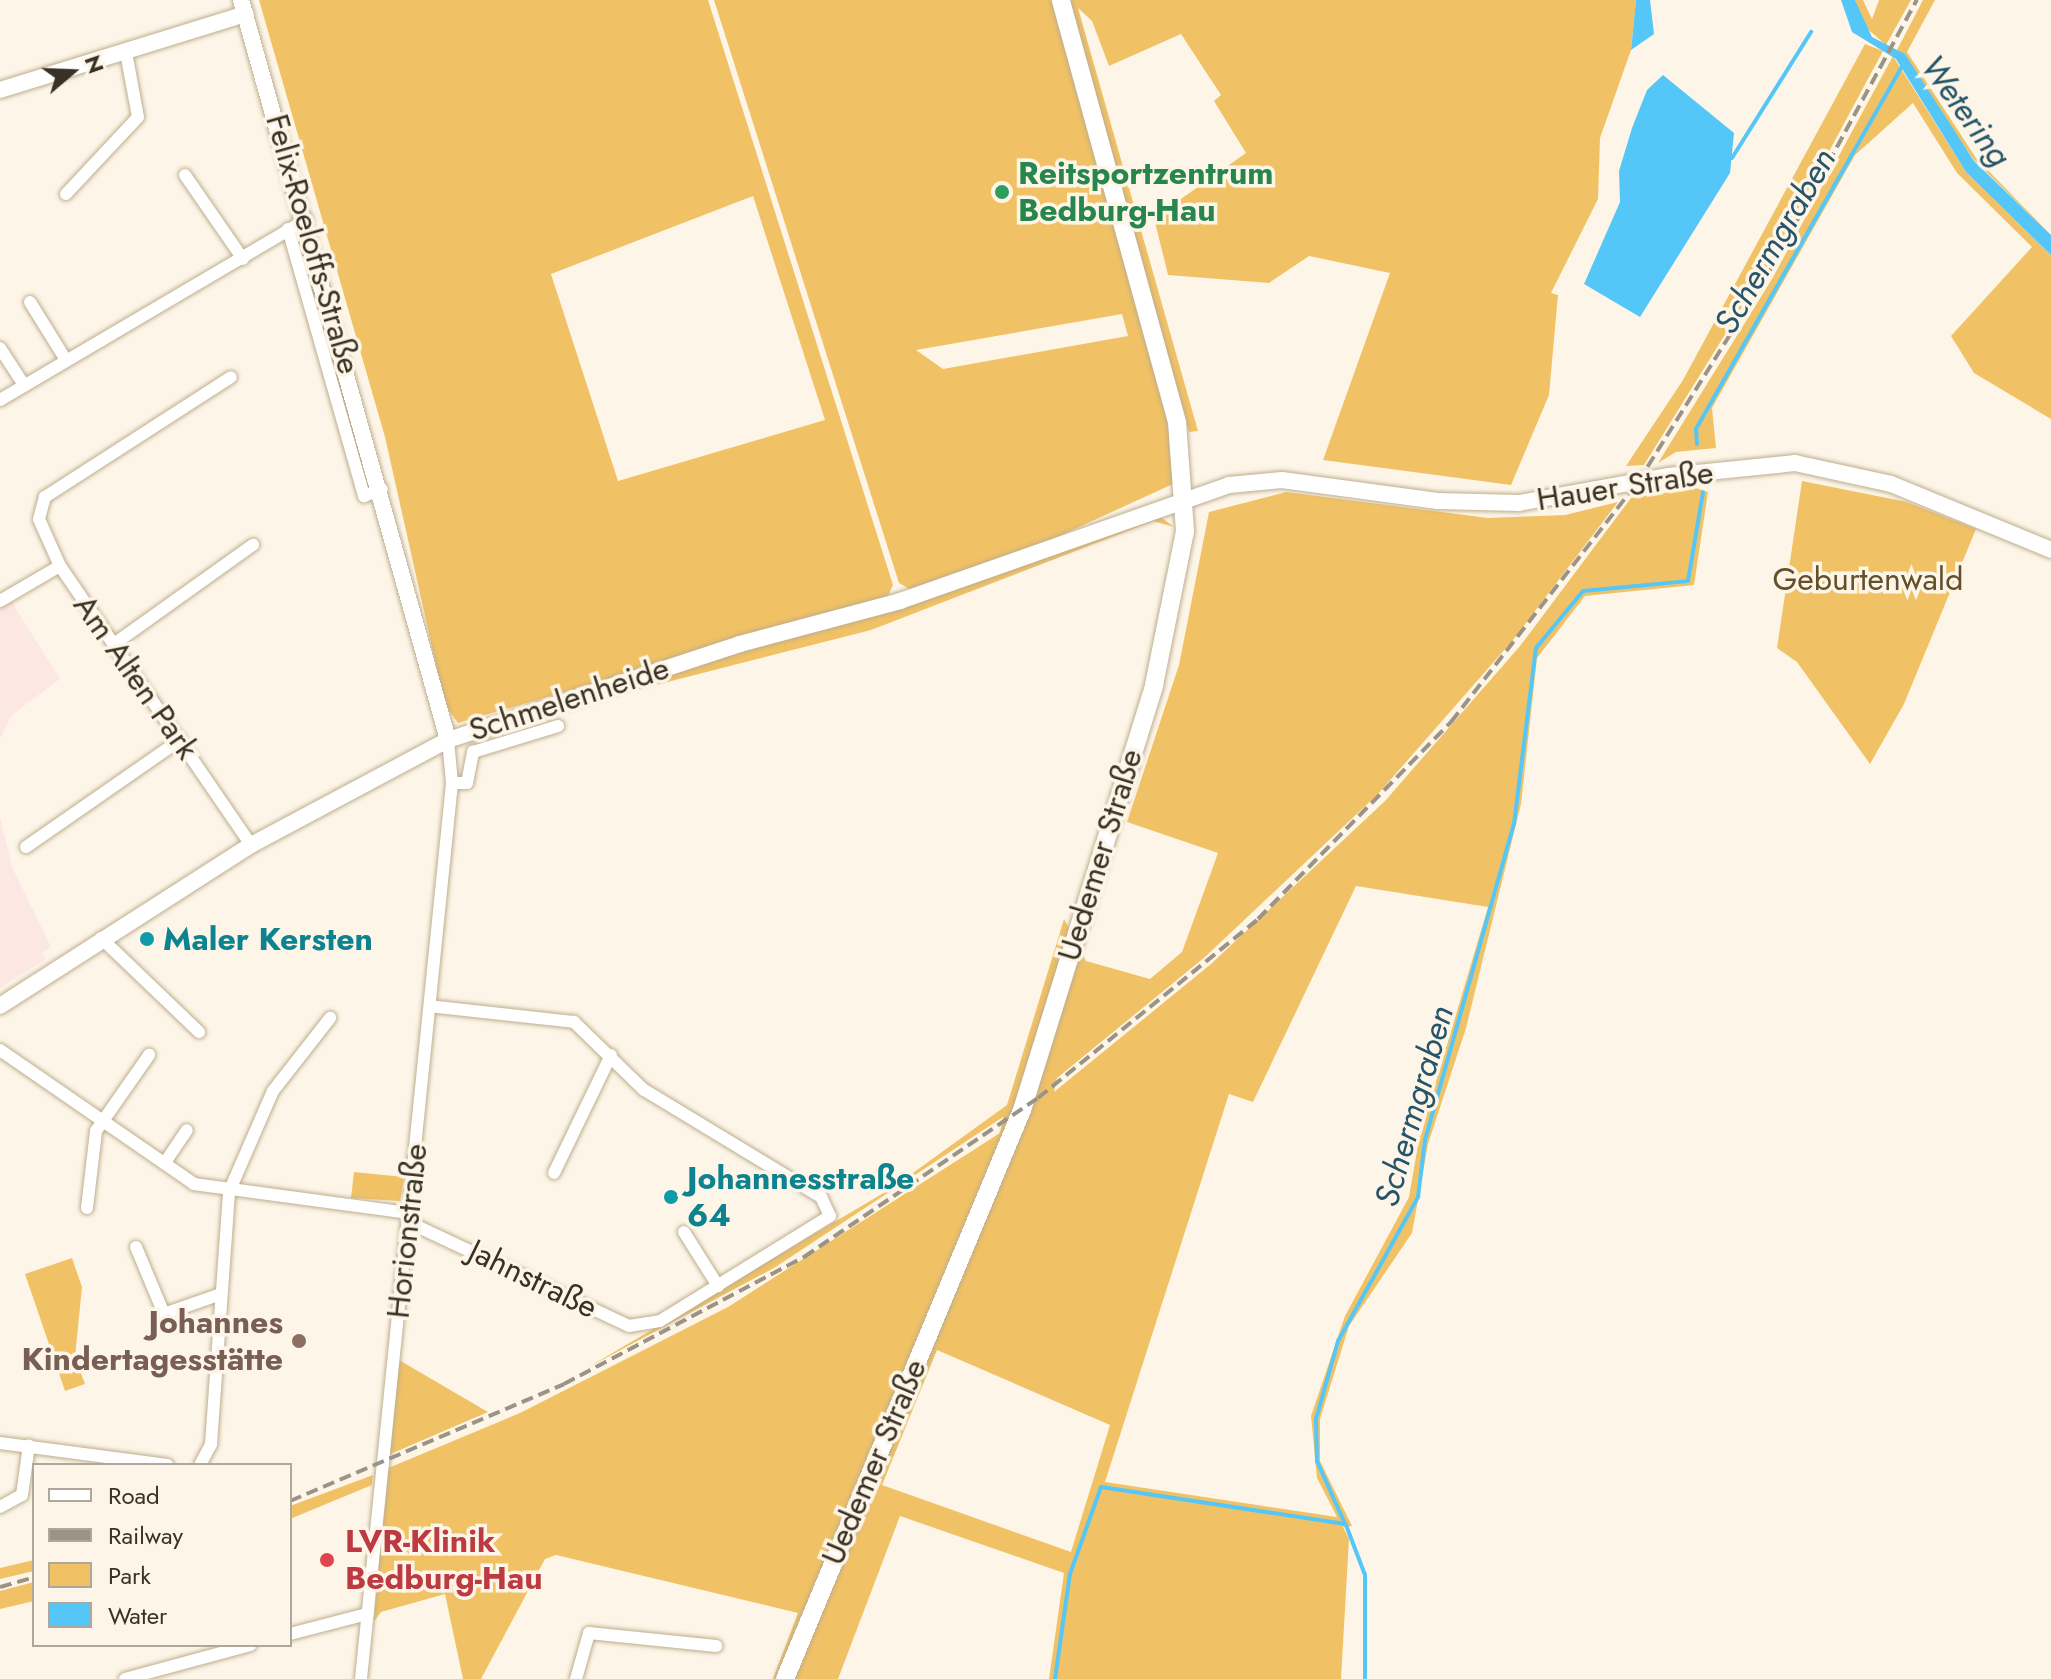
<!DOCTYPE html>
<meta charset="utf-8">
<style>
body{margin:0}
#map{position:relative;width:2051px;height:1679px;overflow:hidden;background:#fdf6e8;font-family:Jost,sans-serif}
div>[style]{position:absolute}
.education>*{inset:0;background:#fce7e3}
.green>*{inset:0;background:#f1c265}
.water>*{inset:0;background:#55c6f8}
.stream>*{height:4px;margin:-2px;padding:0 2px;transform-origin:2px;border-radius:2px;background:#55c6f8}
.roads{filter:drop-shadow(0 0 2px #bead8e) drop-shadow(0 0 2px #bead8e)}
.minor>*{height:12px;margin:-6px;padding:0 6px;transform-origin:6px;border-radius:6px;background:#fff}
.tertiary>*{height:16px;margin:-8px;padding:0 8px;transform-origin:8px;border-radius:8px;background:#fff}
.secondary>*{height:18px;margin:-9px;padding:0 9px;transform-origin:9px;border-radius:9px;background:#fff}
.rail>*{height:4px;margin-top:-2px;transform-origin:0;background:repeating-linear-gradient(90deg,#9a9386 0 12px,transparent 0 18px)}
.dots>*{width:22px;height:22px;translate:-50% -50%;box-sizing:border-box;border:4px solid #fdf6e8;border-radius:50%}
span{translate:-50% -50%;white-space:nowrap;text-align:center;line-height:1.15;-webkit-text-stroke:7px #fdf6e8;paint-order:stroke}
.leisure-label{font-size:32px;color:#27864d;font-weight:700}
.left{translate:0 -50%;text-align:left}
.street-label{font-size:32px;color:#383124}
.park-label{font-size:32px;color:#634f29}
.culture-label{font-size:32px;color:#0d838f;font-weight:700}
.education-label{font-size:32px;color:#785e54;font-weight:700}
.right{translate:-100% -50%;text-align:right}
.health-label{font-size:32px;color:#be3a42;font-weight:700}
.water-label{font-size:34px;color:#265469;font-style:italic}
.legend{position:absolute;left:32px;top:1463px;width:260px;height:184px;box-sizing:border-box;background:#fdf6e8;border:2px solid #aea79a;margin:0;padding:10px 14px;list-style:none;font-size:24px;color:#383124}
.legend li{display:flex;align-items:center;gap:16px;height:40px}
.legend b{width:40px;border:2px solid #aea79a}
.north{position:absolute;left:32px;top:32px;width:80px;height:80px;-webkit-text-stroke:6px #fdf6e8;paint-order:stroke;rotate:71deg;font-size:22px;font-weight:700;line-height:32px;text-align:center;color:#383124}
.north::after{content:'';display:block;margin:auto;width:28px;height:36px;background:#383124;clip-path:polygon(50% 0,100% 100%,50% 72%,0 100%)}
</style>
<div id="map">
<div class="education">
<div style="clip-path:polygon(11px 601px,60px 679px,12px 715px,0 739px,0 608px)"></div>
<div style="clip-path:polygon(0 817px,13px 869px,51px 947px,42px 953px,46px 959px,0 988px)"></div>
</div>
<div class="green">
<div style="clip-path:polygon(evenodd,259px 0,708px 0,893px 585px,887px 598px,458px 723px,445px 705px,385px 437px,259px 0,753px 196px,825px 420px,618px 481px,551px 274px,753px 196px)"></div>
<div style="clip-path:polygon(evenodd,714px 0,1056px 0,1173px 434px,1173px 484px,1044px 543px,913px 591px,899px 583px,714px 0,1122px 314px,1128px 336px,943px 369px,916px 350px,1122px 314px)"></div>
<div style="clip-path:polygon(1069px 0,1636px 0,1631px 50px,1600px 138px,1598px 199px,1551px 293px,1558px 295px,1549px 395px,1511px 485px,1323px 460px,1390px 273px,1309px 256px,1269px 283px,1168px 275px,1154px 218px,1246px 153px,1214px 101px,1221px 95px,1181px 34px,1109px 66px,1092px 21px,1078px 8px,1198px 431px,1189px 432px)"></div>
<div style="clip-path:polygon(1855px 0,1863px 0,1872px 19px,1879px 0,1911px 0,1886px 45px,1865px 27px)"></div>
<div style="clip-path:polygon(1923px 0,1935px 0,1907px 52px,1976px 158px,2051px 235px,1974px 160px,1897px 50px)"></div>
<div style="clip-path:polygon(1865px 44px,1883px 51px,1767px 267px,1644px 465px,1626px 466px,1683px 380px)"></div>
<div style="clip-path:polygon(1893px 56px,1966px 172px,2051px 255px,2051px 419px,1974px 373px,1951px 336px,2032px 247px,1957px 173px,1913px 103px,1855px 155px,1712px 408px,1716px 448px,1676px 452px,1658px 463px,1772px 279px)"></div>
<div style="clip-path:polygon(1802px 481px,1907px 502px,1976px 529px,1904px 704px,1870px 764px,1797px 662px,1777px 648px)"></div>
<div style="clip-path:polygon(evenodd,1696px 488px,1708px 492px,1694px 585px,1585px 596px,1537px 658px,1521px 804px,1466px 1028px,1428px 1144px,1412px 1233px,1349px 1326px,1320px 1419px,1320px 1461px,1352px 1526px,1343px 1527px,1349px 1539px,1341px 1679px,1049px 1679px,1064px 1573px,900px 1516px,838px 1679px,793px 1679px,1078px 946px,1086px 961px,1150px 979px,1182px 952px,1218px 853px,1127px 822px,1179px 665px,1209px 512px,1286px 492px,1488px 518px,1565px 515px,1618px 502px,1513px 640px,1378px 794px,1205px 957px,1057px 1078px,1054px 1092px,1211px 964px,1385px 801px,1520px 646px,1631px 498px,1696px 488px,1356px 886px,1488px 907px,1419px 1139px,1409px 1197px,1345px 1316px,1311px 1416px,1317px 1478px,1337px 1517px,1105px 1482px,1229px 1094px,1253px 1102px,1356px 886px,1696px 488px,937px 1350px,1110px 1425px,1071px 1552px,882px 1485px,937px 1350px)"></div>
<div style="clip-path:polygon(1158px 515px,1174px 527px,1153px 521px,871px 630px,609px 697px,467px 742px)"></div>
<div style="clip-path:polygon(1064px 919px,1071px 932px,1016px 1110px,779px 1679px,773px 1679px,798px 1613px,556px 1555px,545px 1559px,481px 1679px,463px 1679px,445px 1594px,381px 1612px,374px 1621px,386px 1469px,520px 1413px,728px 1307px,1000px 1133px,1003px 1117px,774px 1268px,587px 1368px,892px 1188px,1007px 1105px)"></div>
<div style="clip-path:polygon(354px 1172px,404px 1177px,400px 1201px,351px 1198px)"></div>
<div style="clip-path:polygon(72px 1258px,82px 1287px,75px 1357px,85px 1384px,65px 1391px,25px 1274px)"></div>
<div style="clip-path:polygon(399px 1360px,488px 1412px,386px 1456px)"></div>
<div style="clip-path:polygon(373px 1475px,372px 1485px,290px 1519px,290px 1506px)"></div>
<div style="clip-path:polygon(34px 1560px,34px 1571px,0 1579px,0 1568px)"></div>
<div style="clip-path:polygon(34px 1582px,34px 1601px,0 1609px,0 1591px)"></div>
</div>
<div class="water">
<div style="clip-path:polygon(1636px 0,1650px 0,1654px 34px,1631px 50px)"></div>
<div style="clip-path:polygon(1841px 0,1855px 0,1872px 37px,1905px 54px,1974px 161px,2051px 235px,2051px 255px,1966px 172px,1896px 59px,1852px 32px)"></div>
<div style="clip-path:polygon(1663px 75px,1734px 133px,1730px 173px,1640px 317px,1584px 284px,1620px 202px,1619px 171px,1632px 128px,1647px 90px)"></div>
</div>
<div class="stream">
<div style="left:1732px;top:158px;width:149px;rotate:-57.9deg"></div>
<div style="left:1697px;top:444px;width:15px;rotate:-94deg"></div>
<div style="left:1696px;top:429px;width:417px;rotate:-60.4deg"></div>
<div style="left:1346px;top:1525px;width:53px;rotate:69.2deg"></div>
<div style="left:1365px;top:1575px;width:104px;rotate:90deg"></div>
<div style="left:1055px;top:1679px;width:106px;rotate:-81.9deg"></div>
<div style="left:1070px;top:1574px;width:92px;rotate:-70.4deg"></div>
<div style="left:1101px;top:1487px;width:247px;rotate:8.6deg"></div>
<div style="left:1345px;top:1524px;width:69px;rotate:-114deg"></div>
<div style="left:1317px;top:1461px;width:42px;rotate:-91.4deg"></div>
<div style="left:1316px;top:1419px;width:81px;rotate:-74.2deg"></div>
<div style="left:1338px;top:1341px;width:165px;rotate:-60.9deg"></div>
<div style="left:1418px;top:1197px;width:57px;rotate:-83deg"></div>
<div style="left:1425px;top:1140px;width:328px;rotate:-74.3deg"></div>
<div style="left:1514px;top:824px;width:177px;rotate:-82.9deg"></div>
<div style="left:1536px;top:648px;width:74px;rotate:-50.5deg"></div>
<div style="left:1583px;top:591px;width:105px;rotate:-5.4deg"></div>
<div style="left:1688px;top:581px;width:90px;rotate:-80.4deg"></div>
</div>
<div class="roads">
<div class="minor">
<div style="left:185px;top:175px;width:102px;rotate:55.4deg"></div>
<div style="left:66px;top:194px;width:105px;rotate:-46.9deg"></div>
<div style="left:138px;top:117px;width:66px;rotate:-100.5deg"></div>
<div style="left:288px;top:229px;width:278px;rotate:74.1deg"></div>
<div style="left:364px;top:496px;width:19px;rotate:-21deg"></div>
<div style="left:30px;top:302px;width:68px;rotate:58.2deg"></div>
<div style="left:0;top:348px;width:44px;rotate:57deg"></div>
<div style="left:0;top:400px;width:356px;rotate:-30.5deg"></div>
<div style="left:60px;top:566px;width:51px;rotate:-114.1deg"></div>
<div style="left:39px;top:519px;width:23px;rotate:-75deg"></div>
<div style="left:45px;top:497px;width:221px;rotate:-32.8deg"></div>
<div style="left:0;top:601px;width:69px;rotate:-30.3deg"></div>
<div style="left:60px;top:566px;width:338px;rotate:55.6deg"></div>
<div style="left:114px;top:644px;width:171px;rotate:-35.5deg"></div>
<div style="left:452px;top:783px;width:15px"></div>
<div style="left:467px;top:783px;width:32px;rotate:-79deg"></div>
<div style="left:473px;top:752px;width:89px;rotate:-17deg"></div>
<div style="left:26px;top:847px;width:188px;rotate:-34.8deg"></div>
<div style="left:101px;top:938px;width:136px;rotate:43.8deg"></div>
<div style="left:0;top:1050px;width:236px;rotate:34.6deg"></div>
<div style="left:194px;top:1184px;width:217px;rotate:7.7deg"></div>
<div style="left:166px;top:1161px;width:37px;rotate:-56deg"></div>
<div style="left:554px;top:1173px;width:131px;rotate:-64.2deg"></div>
<div style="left:87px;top:1208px;width:78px;rotate:-83.3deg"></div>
<div style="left:96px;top:1131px;width:93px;rotate:-55.1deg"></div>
<div style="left:408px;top:1222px;width:244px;rotate:25.2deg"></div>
<div style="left:629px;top:1326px;width:31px;rotate:-9deg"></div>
<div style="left:660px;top:1321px;width:200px;rotate:-31.7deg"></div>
<div style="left:830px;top:1216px;width:21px;rotate:-115deg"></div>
<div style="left:821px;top:1197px;width:207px;rotate:-148.8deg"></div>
<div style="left:644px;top:1090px;width:98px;rotate:-135.8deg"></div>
<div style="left:574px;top:1022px;width:145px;rotate:-173.7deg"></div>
<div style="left:684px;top:1232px;width:64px;rotate:57.8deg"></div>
<div style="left:136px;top:1247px;width:73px;rotate:67.3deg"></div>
<div style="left:164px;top:1314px;width:60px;rotate:-19.3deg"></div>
<div style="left:0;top:1443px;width:169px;rotate:7.5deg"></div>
<div style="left:200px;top:1465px;width:24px;rotate:-62deg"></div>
<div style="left:211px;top:1444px;width:253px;rotate:-85.9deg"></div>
<div style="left:229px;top:1192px;width:110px;rotate:-66.5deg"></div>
<div style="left:273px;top:1091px;width:93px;rotate:-52deg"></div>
<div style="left:0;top:1507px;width:25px;rotate:-29deg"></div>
<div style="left:22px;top:1495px;width:50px;rotate:-82deg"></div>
<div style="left:290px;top:1634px;width:80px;rotate:-14.6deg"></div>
<div style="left:125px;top:1679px;width:130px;rotate:-15.2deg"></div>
<div style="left:361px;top:1679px;width:901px;rotate:-84.2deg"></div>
<div style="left:452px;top:783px;width:43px;rotate:-95.3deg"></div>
<div style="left:576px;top:1679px;width:48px;rotate:-74.2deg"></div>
<div style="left:589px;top:1633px;width:128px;rotate:5.8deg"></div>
</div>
<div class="tertiary">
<div style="left:241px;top:0;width:768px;rotate:74.37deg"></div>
<div style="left:0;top:90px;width:257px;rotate:-17.2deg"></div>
<div style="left:0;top:1006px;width:298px;rotate:-32.7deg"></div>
<div style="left:251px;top:845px;width:223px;rotate:-28.1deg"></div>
<div style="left:448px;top:740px;width:307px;rotate:-18.2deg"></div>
<div style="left:740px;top:644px;width:166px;rotate:-15deg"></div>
<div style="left:900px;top:601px;width:349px;rotate:-19.4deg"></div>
<div style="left:1229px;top:485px;width:53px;rotate:-5.4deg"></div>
<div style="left:1282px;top:480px;width:157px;rotate:7.7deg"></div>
<div style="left:1438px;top:501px;width:81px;rotate:1.4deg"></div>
<div style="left:1519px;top:503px;width:151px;rotate:-10.3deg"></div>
<div style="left:1668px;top:476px;width:128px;rotate:-5.8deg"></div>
<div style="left:1795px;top:463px;width:98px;rotate:12.3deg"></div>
<div style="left:1891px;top:484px;width:173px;rotate:22.4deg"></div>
</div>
<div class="secondary">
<div style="left:785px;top:1679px;width:616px;rotate:-67.39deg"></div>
<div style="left:1022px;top:1110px;width:445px;rotate:-72.7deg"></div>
<div style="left:1154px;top:685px;width:157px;rotate:-78.6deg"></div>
<div style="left:1185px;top:531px;width:109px;rotate:-94.2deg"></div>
<div style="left:1177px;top:422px;width:438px;rotate:-105.4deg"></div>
</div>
</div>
<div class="rail">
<div style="left:290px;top:1501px;width:298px;rotate:-23.1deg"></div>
<div style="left:564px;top:1384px;width:272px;rotate:-27.9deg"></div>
<div style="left:804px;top:1257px;width:283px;rotate:-34.2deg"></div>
<div style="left:1038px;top:1098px;width:284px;rotate:-39.1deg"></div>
<div style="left:1258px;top:919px;width:276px;rotate:-45.6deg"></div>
<div style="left:1451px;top:722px;width:304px;rotate:-52.1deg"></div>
<div style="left:1638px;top:482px;width:245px;rotate:-58deg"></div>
<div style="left:1768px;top:274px;width:312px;rotate:-61.5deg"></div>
<div style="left:0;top:1587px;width:35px;rotate:-16deg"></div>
</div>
<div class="dots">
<div style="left:1002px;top:192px;background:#2e9e5b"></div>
<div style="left:147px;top:939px;background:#0f9aa8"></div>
<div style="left:671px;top:1197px;background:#0f9aa8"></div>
<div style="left:299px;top:1341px;background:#8d6e63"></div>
<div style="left:327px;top:1560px;background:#e0444e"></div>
</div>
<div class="leisure-label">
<span class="left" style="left:1018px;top:192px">Reitsportzentrum<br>Bedburg-Hau</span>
</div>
<div class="street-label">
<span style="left:313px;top:244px;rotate:74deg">Felix-Roeloffs-Straße</span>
<span style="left:1625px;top:486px;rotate:-9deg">Hauer Straße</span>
<span style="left:136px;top:677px;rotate:55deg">Am Alten Park</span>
<span style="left:569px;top:699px;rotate:-18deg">Schmelenheide</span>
<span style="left:1100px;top:855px;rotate:-73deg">Uedemer Straße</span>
<span style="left:407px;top:1231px;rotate:-84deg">Horionstraße</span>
<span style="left:533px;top:1279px;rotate:26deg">Jahnstraße</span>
<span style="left:874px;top:1462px;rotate:-67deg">Uedemer Straße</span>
</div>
<div class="park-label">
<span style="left:1868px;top:579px">Geburtenwald</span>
</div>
<div class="culture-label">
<span class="left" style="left:163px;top:939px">Maler Kersten</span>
<span class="left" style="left:687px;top:1197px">Johannesstraße<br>64</span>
</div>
<div class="education-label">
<span class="right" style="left:283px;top:1341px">Johannes<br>Kindertagesstätte</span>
</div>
<div class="health-label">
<span class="left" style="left:345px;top:1560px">LVR-Klinik<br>Bedburg-Hau</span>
</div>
<div class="water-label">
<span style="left:1966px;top:111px;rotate:54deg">Wetering</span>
<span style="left:1775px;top:241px;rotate:-60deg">Schermgraben</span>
<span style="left:1414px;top:1106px;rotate:-74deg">Schermgraben</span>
</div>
<ul class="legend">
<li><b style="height:10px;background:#fff"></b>Road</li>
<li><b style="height:10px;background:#9a9386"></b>Railway</li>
<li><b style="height:22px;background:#f1c265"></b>Park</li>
<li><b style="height:22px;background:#55c6f8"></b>Water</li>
</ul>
<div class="north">N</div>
</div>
